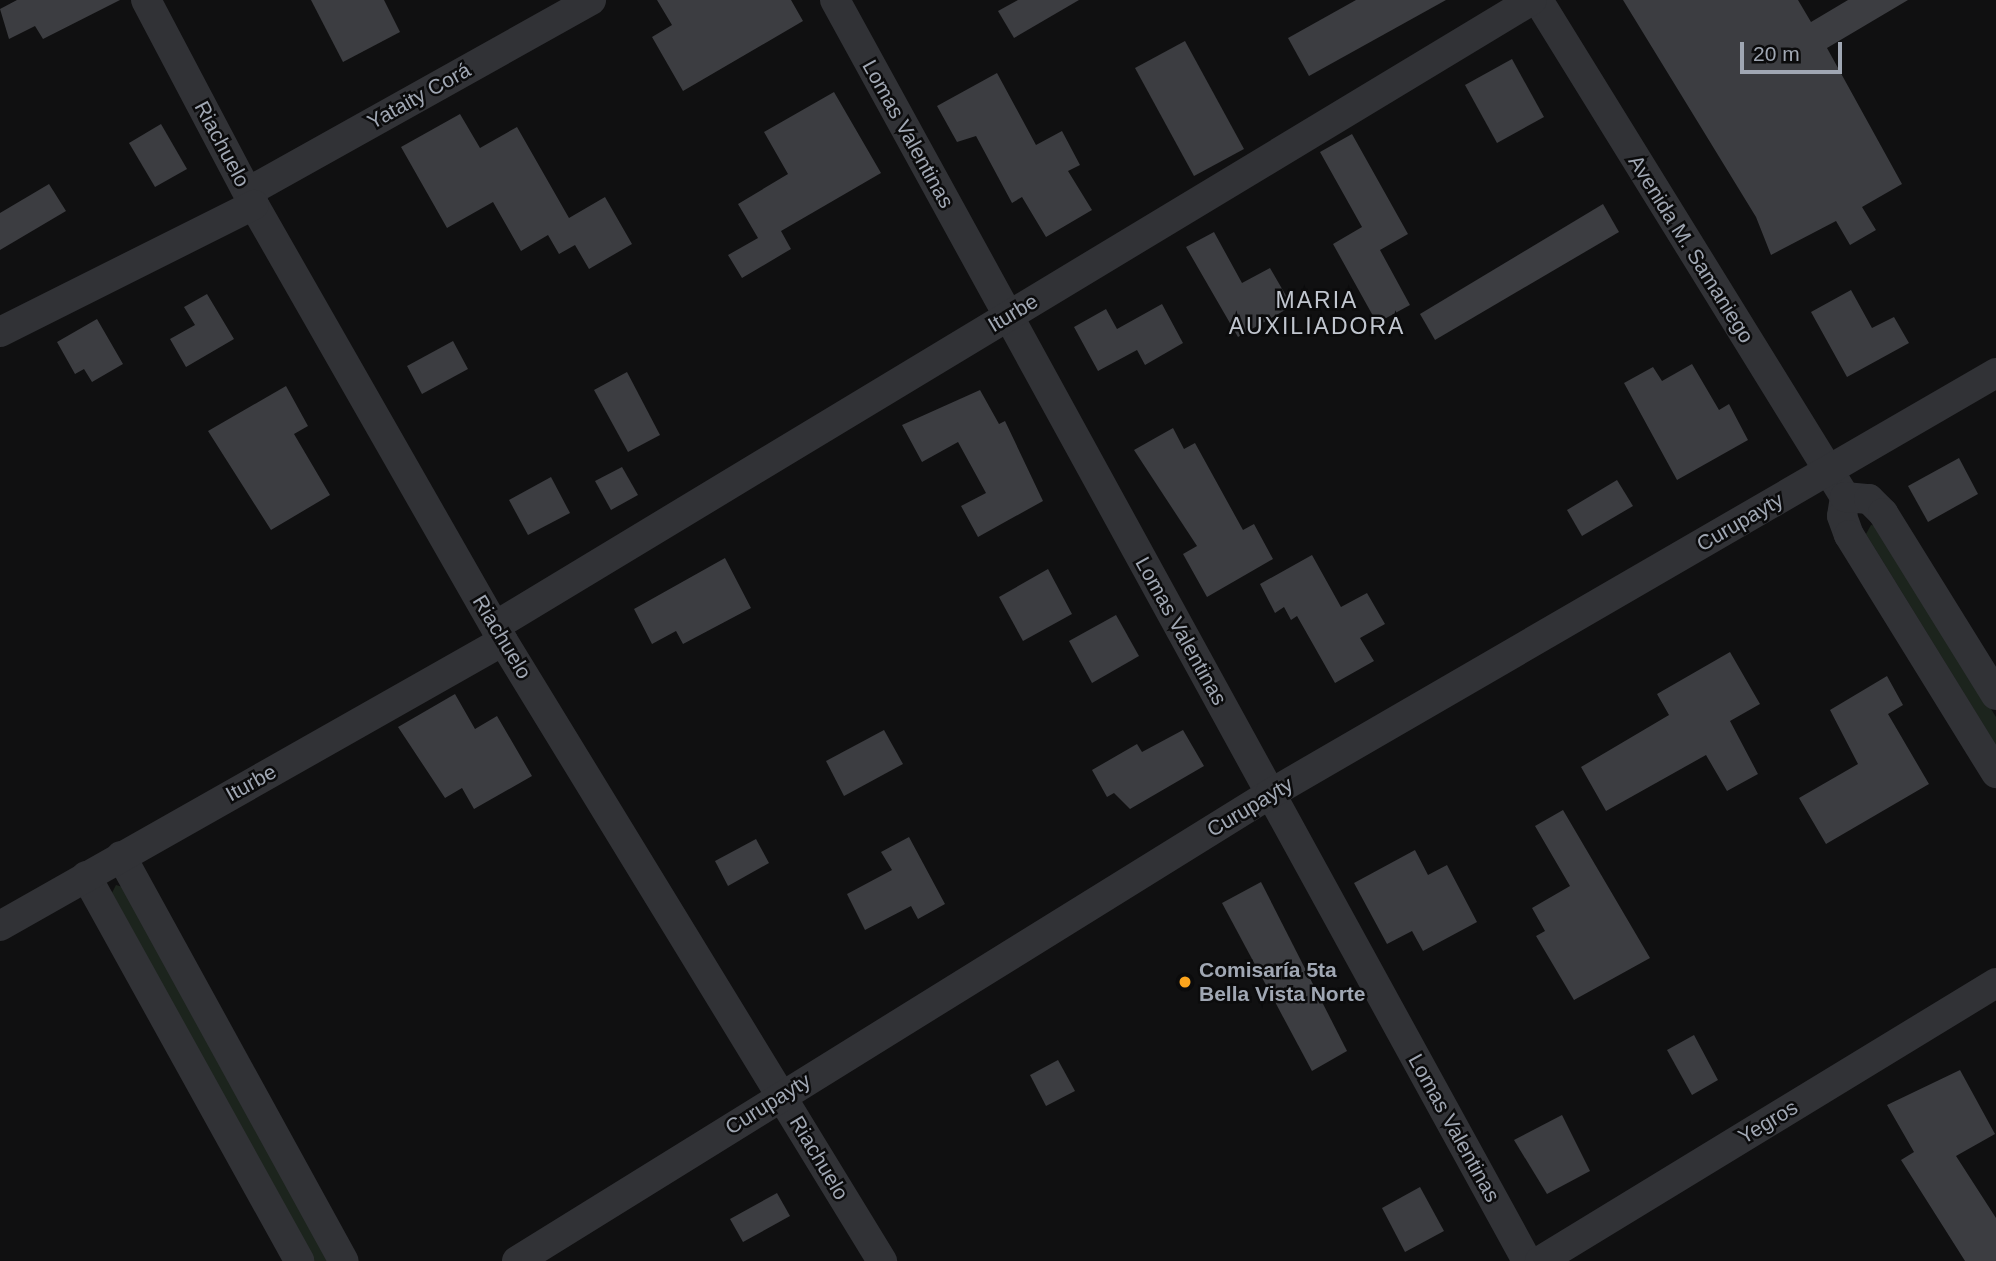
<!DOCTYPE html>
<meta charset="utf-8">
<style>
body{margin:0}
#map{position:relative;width:1996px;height:1261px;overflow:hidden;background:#101011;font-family:Helvetica,sans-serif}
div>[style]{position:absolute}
.green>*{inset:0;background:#1c241d}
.building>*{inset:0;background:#3c3d41}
.minor>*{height:30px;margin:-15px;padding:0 15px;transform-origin:15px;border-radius:15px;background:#313236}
.dots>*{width:19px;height:19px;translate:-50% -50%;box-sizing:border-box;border:4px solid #0b0b0c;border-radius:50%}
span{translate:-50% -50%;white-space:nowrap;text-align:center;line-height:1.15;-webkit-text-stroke:5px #0b0b0c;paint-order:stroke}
.street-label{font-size:21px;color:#a0a7b3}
.poi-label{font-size:21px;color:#a0a7b3;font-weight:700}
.left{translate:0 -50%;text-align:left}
.neighbourhood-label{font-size:23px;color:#c1c6cf;letter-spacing:2px}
.scale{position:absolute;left:1740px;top:42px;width:102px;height:32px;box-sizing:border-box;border:4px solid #a0a7b3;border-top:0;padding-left:9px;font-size:21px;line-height:24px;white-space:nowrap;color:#a0a7b3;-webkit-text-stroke:5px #0b0b0c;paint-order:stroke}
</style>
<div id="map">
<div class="green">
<div style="clip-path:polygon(1871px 525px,1878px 526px,1996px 717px,1996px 745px,1866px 534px)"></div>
<div style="clip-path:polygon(116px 885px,123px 887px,330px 1261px,314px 1261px,112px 893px)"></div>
</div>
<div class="building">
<div style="clip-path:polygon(17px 0,120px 0,43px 39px,35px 26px,9px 39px,0 9px)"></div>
<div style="clip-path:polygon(311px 0,384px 0,400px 32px,343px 62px)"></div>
<div style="clip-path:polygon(657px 0,791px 0,803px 21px,683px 91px,652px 37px,672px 25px)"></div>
<div style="clip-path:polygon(1018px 0,1079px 0,1014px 38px,998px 11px)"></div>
<div style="clip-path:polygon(1356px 0,1446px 0,1309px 76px,1288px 38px)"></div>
<div style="clip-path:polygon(1623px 0,1798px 0,1811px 22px,1848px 0,1908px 0,1827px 48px,1902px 184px,1862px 207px,1876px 230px,1850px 245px,1836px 221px,1771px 255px,1756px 217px)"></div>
<div style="clip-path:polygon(1185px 41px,1244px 149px,1194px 176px,1135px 68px)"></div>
<div style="clip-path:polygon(1512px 59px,1544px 117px,1497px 143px,1465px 85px)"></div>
<div style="clip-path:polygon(997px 73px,1036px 145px,1062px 131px,1080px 165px,1068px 171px,1092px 210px,1046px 237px,1022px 197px,1012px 203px,976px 136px,957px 142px,937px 106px)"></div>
<div style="clip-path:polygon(834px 92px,881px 173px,781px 231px,791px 249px,742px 278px,728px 255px,758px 238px,738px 204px,788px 174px,764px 132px)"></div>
<div style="clip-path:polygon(460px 114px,480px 148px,517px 127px,569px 218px,605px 197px,632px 244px,589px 269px,575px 245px,559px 254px,548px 235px,521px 251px,493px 202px,447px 228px,401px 147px)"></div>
<div style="clip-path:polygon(161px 124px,187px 169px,155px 187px,129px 143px)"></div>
<div style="clip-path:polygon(1352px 134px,1408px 234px,1380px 250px,1410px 305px,1377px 323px,1333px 244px,1362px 227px,1320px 152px)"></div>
<div style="clip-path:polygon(49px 184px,66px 211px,0 250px,0 213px)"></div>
<div style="clip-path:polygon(1603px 204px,1619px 232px,1435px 340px,1420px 314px)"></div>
<div style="clip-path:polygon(1214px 232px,1242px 283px,1270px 268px,1292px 306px,1238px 337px,1186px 247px)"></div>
<div style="clip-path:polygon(1851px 290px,1872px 328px,1894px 317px,1909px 343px,1847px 377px,1811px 312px)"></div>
<div style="clip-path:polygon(207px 294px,234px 339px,186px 367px,170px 339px,195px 325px,184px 307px)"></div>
<div style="clip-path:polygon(1162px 304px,1183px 343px,1145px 365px,1137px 350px,1098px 371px,1074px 327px,1106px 309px,1117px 329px)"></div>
<div style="clip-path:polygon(97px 319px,123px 364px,92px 382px,84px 369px,75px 374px,57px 342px)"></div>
<div style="clip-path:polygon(453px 341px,468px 369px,422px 394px,407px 366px)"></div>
<div style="clip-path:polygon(1692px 364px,1719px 410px,1729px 404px,1748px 440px,1677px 480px,1624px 383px,1653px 367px,1662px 381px)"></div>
<div style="clip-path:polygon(627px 372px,660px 435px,628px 452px,594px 390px)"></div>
<div style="clip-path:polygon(286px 386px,308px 426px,294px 434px,330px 495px,271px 530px,208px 431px)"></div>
<div style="clip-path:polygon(980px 390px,999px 424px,1005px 421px,1043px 501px,978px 537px,961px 506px,986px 493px,958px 442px,922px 462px,902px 425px)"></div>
<div style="clip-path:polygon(1173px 428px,1184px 449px,1195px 443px,1243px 530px,1254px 524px,1273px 559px,1207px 597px,1183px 554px,1197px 546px,1134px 450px)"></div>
<div style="clip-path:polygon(1959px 458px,1978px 494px,1928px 522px,1908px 486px)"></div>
<div style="clip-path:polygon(622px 467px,638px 495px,611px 510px,595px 481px)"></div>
<div style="clip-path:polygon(551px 477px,570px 513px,528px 535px,509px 500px)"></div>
<div style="clip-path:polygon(1617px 480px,1633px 506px,1582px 536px,1567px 510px)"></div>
<div style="clip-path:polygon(1312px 555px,1341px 607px,1367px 593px,1385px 624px,1360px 638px,1374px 661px,1335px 683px,1297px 616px,1291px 620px,1284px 607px,1275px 613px,1260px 584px)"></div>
<div style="clip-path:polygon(725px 558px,751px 608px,683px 644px,676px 631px,652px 644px,634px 609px)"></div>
<div style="clip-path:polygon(1048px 569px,1072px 614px,1023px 641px,999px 597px)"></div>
<div style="clip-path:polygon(1116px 615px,1139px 656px,1092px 683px,1069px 641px)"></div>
<div style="clip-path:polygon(1730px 652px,1760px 704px,1730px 721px,1758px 774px,1727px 791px,1706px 755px,1606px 811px,1581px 767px,1669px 715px,1657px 694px)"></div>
<div style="clip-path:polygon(1887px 676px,1903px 705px,1888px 714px,1929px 784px,1826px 844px,1799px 798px,1858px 764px,1830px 710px)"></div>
<div style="clip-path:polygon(455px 694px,475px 729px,497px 716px,532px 776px,474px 809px,462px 788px,445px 798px,398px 727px)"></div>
<div style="clip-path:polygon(884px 730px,903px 764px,844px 796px,826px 761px)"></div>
<div style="clip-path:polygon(1183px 730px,1204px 766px,1130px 809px,1114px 793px,1107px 797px,1092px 770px,1137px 744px,1142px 752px)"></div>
<div style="clip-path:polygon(1563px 810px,1650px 958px,1574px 1000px,1536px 936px,1545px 931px,1532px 908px,1570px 886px,1535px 826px)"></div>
<div style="clip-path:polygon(909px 837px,945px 904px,918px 919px,911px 906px,865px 930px,847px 894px,892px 870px,881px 852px)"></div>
<div style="clip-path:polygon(756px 839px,769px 863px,728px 886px,715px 861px)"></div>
<div style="clip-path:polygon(1415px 850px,1428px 875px,1447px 865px,1477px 922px,1423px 951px,1412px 931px,1387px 944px,1354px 883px)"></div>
<div style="clip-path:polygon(1261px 882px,1347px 1051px,1312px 1071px,1222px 903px)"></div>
<div style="clip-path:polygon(1694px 1035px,1718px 1080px,1692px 1095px,1667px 1050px)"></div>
<div style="clip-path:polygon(1058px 1060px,1075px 1091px,1046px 1106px,1030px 1075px)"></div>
<div style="clip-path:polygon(1960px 1070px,1995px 1134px,1956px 1156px,1996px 1218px,1996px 1261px,1965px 1261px,1901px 1160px,1914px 1152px,1887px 1105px)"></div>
<div style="clip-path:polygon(1562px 1115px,1590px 1171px,1547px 1194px,1514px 1140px)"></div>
<div style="clip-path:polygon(1420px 1187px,1444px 1231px,1405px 1252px,1382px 1208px)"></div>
<div style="clip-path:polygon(777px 1193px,790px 1216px,743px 1242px,730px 1219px)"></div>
</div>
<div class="minor">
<div style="left:146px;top:0;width:232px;rotate:62.2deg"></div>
<div style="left:254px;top:205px;width:502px;rotate:60.27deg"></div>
<div style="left:503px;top:641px;width:727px;rotate:58.56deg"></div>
<div style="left:835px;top:0;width:1438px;rotate:61.24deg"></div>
<div style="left:1538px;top:0;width:584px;rotate:58.3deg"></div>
<div style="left:1845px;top:497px;width:19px;rotate:99deg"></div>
<div style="left:1842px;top:516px;width:20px;rotate:70deg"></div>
<div style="left:1849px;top:535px;width:280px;rotate:58.3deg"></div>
<div style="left:248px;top:192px;width:393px;rotate:-29.2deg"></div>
<div style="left:0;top:332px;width:284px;rotate:-26.6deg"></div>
<div style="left:1845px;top:497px;width:24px;rotate:5deg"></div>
<div style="left:1869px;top:499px;width:20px;rotate:45deg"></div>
<div style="left:1883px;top:513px;width:214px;rotate:58.2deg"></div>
<div style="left:495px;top:626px;width:1211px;rotate:-31.12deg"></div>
<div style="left:121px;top:856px;width:462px;rotate:61.2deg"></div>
<div style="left:86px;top:876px;width:440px;rotate:61deg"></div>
<div style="left:0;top:926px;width:578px;rotate:-29.54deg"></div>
<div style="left:517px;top:1261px;width:886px;rotate:-31.81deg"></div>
<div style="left:1270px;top:794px;width:839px;rotate:-30.11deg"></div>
<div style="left:1540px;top:1261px;width:534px;rotate:-31.37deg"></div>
</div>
<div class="dots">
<div style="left:1185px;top:982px;background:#fca51d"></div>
</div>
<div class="street-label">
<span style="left:419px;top:96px;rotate:-29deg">Yataity Corá</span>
<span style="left:908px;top:134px;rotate:61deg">Lomas Valentinas</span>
<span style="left:222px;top:144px;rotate:62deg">Riachuelo</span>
<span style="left:1691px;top:249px;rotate:58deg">Avenida M. Samaniego</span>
<span style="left:1013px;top:313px;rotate:-31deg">Iturbe</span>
<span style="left:1740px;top:522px;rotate:-30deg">Curupayty</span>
<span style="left:1181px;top:631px;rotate:61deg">Lomas Valentinas</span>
<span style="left:502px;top:637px;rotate:59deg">Riachuelo</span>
<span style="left:251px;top:783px;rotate:-29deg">Iturbe</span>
<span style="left:1250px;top:807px;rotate:-31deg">Curupayty</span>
<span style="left:768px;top:1104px;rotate:-32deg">Curupayty</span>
<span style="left:1768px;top:1122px;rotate:-31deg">Yegros</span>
<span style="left:1454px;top:1128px;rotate:61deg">Lomas Valentinas</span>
<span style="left:819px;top:1158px;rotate:59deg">Riachuelo</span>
</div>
<div class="poi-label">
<span class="left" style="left:1199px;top:982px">Comisaría 5ta<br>Bella Vista Norte</span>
</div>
<div class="neighbourhood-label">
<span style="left:1317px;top:313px">MARIA<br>AUXILIADORA</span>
</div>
<div class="scale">20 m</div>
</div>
